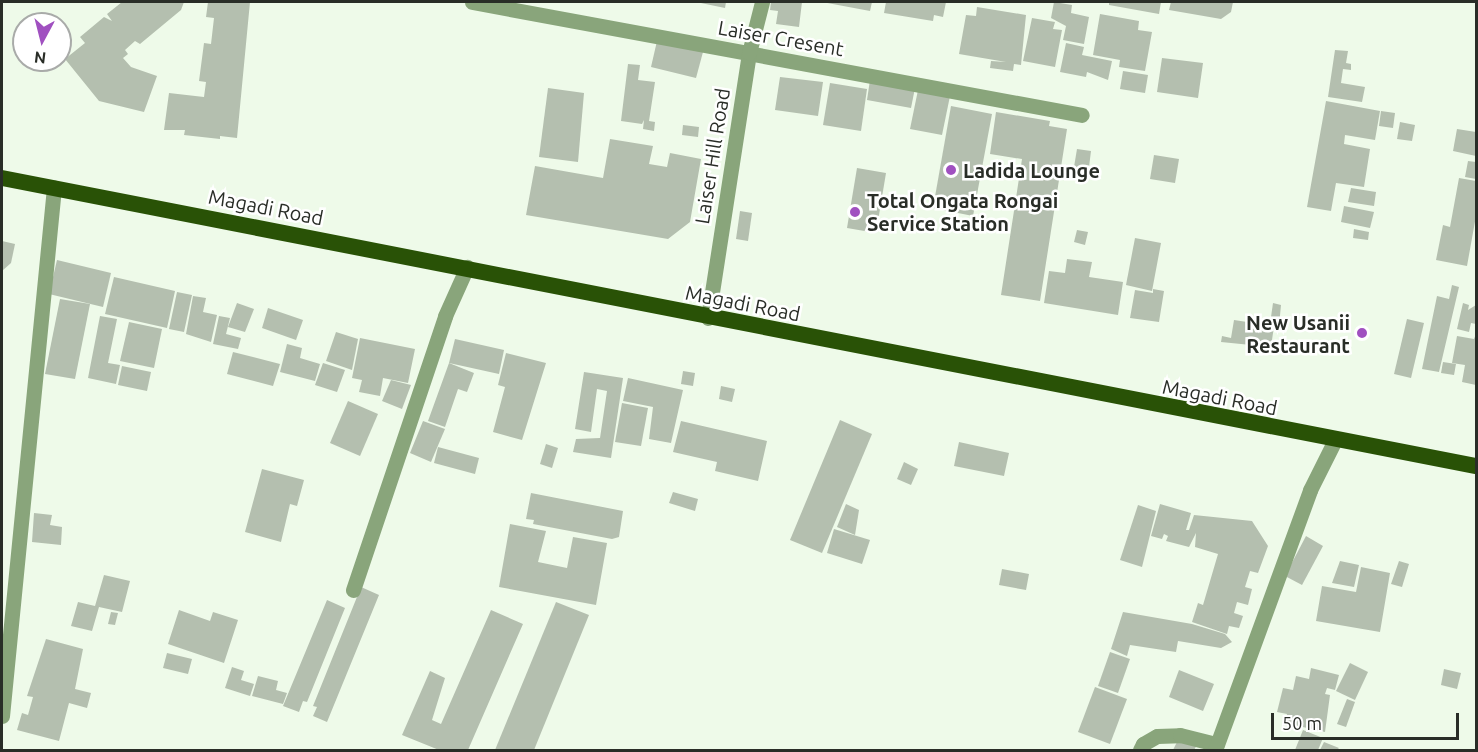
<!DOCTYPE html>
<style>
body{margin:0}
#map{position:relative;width:1478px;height:752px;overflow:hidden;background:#eefae9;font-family:Ubuntu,sans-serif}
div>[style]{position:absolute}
.building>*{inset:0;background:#b4bfaf}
.minor>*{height:15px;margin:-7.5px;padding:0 7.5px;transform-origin:7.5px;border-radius:7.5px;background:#89a57b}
.trunk>*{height:16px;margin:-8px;padding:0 8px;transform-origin:8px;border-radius:8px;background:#295206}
.dots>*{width:16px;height:16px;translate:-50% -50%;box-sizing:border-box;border:3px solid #fff;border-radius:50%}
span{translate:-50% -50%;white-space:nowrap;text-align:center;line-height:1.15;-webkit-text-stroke:5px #fff;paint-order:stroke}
.street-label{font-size:20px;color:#292d27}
.poi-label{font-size:20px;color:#292d27;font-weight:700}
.left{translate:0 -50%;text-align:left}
.right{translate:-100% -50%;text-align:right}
.frame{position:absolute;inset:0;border:3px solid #292d27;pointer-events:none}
.north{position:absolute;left:12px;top:12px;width:60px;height:60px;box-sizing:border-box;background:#fff;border:2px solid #a9aba9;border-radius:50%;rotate:187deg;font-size:16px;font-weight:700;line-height:24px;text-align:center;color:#292d27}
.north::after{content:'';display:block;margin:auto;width:21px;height:27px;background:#a050c0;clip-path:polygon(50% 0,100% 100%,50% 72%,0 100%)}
.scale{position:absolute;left:1271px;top:713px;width:188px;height:27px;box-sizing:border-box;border:3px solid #292d27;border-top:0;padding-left:8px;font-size:18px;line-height:21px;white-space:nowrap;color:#292d27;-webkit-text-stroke:4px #fff;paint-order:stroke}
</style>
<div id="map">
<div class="building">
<div style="clip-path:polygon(122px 2px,184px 2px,181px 10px,140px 44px,135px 41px,125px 50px,128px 54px,123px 58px,131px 67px,157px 76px,144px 112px,99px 101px,65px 59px,85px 43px,80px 37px,104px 17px,112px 21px,107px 14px)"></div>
<div style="clip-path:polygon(208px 2px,250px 2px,237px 138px,220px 136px,220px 139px,184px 135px,185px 130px,164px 130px,169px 93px,204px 97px,206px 82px,199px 81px,204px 43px,211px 44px,214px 18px,206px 17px)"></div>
<div style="clip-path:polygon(696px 2px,726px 2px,725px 8px)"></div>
<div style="clip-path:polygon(771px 2px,802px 2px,799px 27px,776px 24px,778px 11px,770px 10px)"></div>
<div style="clip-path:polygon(822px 2px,872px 2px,870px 11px)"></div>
<div style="clip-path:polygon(886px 2px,946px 2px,943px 17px,934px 15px,933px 21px,884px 13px)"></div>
<div style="clip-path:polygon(1054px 2px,1072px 5px,1071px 13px,1089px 17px,1084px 44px,1063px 40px,1066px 26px,1051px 18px)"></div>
<div style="clip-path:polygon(1109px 2px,1161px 2px,1159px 14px,1109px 5px)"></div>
<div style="clip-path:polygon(1171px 2px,1233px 2px,1231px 12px,1221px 19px,1169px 10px)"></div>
<div style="clip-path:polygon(977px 7px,1026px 15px,1021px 65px,1014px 64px,1013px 71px,990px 68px,991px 61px,1006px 62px,959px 54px,966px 15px,976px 16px)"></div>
<div style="clip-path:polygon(1100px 14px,1139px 21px,1138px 30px,1152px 32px,1145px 71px,1119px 67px,1120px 60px,1093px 55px)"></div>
<div style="clip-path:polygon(1032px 18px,1055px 22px,1053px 29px,1062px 30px,1055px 67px,1023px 61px)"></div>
<div style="clip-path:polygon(657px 41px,703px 52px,696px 78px,651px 67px)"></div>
<div style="clip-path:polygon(1066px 43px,1084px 47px,1082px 55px,1112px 61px,1108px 80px,1087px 72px,1086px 77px,1060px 72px)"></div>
<div style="clip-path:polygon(1335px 50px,1348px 51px,1346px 63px,1351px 64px,1351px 70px,1343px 69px,1341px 83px,1365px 87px,1362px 102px,1328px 97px)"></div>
<div style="clip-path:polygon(1162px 58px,1203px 63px,1198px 98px,1157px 92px)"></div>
<div style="clip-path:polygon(628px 64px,640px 65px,638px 80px,655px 82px,649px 121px,655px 122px,654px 131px,643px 129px,644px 120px,642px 124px,621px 121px)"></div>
<div style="clip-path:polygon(1123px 71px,1148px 75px,1145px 93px,1120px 89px)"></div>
<div style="clip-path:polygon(780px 77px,823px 82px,818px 116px,775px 110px)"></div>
<div style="clip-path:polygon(870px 80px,915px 88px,911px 108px,867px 100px)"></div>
<div style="clip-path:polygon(830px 83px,867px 89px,861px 131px,823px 125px)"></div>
<div style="clip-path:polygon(548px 88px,584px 93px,578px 162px,539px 157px)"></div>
<div style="clip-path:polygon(918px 90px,950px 96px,942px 135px,910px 129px)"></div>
<div style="clip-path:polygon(1326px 101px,1380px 111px,1375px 140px,1345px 135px,1344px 144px,1370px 149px,1364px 187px,1336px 183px,1331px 211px,1307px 207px)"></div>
<div style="clip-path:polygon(951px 106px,992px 114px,973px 216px,933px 208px)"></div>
<div style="clip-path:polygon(1381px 111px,1395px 113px,1393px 128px,1379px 126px)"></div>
<div style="clip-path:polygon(996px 112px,1050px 121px,1049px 126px,1067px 129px,1040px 301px,1001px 295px,1022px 159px,990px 154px)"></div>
<div style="clip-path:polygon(1400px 122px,1415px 125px,1412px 141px,1397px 139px)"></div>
<div style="clip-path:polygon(683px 125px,699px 127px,698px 137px,682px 135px)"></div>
<div style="clip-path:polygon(1457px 129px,1476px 132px,1476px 156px,1453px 151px)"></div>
<div style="clip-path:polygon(610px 139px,653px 146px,649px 164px,667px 167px,670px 153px,701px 159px,690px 222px,668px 239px,526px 215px,535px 166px,603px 178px)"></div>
<div style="clip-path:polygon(1077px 149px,1091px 151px,1088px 175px,1073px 173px)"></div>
<div style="clip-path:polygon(1154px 155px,1179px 159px,1175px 183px,1150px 179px)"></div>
<div style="clip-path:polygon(1468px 161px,1476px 162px,1476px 179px,1465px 177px)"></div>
<div style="clip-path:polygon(857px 168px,886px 173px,876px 233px,847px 228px)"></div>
<div style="clip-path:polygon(1459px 178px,1476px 181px,1476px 216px,1467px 266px,1436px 260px,1443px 225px,1450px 227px)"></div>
<div style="clip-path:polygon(1351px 188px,1376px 192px,1374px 206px,1348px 202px)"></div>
<div style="clip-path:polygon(1344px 206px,1374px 212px,1370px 228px,1341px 222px)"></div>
<div style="clip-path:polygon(740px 211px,752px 213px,748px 241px,736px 239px)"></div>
<div style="clip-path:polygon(1354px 229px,1369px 232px,1368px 240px,1353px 238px)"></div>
<div style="clip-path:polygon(1077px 230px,1088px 232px,1085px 245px,1074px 242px)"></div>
<div style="clip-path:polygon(1135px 238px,1161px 243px,1152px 291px,1126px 285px)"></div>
<div style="clip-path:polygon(2px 241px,15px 244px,11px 263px,2px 271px)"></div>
<div style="clip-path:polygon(1067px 259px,1092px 262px,1089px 277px,1123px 282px,1118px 315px,1044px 303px,1049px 271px,1065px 273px)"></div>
<div style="clip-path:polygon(57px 260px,111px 273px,103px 307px,49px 294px)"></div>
<div style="clip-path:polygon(114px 277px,175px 291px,167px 328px,105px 314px)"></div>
<div style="clip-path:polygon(1452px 285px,1459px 287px,1439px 372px,1422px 369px,1437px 296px,1449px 299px)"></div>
<div style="clip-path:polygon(1153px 289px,1164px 291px,1159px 322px,1130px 318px,1135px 290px,1153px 293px)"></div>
<div style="clip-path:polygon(177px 292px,192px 295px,184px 332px,169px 329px)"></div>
<div style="clip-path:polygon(193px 296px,206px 298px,203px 312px,217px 315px,211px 342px,186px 334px)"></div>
<div style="clip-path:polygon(60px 299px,90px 304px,75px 379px,45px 374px)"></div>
<div style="clip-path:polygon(237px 303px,254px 309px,245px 332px,228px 327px)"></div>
<div style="clip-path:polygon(1273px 303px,1281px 305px,1279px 326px,1270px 324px)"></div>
<div style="clip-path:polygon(1463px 303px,1469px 305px,1468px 310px,1476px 305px,1476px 324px,1471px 323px,1469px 332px,1457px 329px)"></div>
<div style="clip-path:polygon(268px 308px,303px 320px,296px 340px,262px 328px)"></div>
<div style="clip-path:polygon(100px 316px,117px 319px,108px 363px,120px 365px,116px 384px,88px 378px)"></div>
<div style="clip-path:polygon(219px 316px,230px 318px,226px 334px,241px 338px,238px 349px,213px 344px)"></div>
<div style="clip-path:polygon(1407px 319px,1424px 323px,1411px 378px,1394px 374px)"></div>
<div style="clip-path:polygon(1234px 320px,1274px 326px,1271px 347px,1221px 342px,1222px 336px,1231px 338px)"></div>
<div style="clip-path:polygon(129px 322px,162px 329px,154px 368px,120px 361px)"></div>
<div style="clip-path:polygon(336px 332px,358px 339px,352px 370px,326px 361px)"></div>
<div style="clip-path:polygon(1476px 334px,1476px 385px,1462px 382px,1465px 365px,1452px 363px,1457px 336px,1474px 339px)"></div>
<div style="clip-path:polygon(360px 338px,415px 349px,408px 383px,383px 378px,380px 396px,359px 392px,362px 380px,352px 378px)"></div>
<div style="clip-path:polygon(455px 339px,504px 350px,499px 374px,449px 363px)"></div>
<div style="clip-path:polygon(287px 344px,302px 348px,300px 358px,320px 364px,315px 381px,280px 372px)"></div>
<div style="clip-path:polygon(233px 352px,280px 364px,273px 386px,227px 374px)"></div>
<div style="clip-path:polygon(506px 353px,546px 363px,522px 440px,493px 432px,505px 387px,498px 385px)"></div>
<div style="clip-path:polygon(1443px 362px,1456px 364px,1454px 375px,1441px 373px)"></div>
<div style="clip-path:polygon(323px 363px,345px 370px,337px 392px,315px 385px)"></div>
<div style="clip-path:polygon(449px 363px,474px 373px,467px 392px,458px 389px,445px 427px,428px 421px)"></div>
<div style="clip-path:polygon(122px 366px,151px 372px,147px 391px,118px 385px)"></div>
<div style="clip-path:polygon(683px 371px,695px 373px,693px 386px,681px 384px)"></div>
<div style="clip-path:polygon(584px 372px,623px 378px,611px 458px,573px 452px,576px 439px,600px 438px,607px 391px,597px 389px,591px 432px,575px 429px)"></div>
<div style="clip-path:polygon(628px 378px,683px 390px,671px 443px,649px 439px,653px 407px,623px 401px)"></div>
<div style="clip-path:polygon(391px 380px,411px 385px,402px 409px,382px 401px)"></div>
<div style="clip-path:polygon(721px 386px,735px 389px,732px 402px,719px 399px)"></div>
<div style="clip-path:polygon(348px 401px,378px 414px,360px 456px,330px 443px)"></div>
<div style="clip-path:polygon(622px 403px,648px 408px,641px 446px,615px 442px)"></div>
<div style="clip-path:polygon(840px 420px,872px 434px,822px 553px,790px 540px)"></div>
<div style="clip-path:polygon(423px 421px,445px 429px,431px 462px,410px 453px)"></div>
<div style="clip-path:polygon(681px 421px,767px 441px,758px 481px,715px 471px,717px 462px,673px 452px)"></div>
<div style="clip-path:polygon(959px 442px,1009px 453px,1004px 476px,954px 466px)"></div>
<div style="clip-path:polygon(546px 444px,558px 448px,552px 468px,540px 464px)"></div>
<div style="clip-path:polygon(438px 447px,479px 458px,475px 474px,434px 463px)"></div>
<div style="clip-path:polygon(904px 462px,918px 469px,911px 485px,897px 479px)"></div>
<div style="clip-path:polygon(262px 469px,304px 480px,297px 506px,290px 504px,281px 542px,245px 532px)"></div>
<div style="clip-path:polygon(673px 492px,698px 499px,695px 511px,669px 503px)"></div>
<div style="clip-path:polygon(531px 493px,623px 511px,619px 537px,612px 539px,533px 524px,534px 520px,526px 519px)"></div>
<div style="clip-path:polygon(846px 504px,859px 510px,855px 535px,837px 527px)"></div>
<div style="clip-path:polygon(1160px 504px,1191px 513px,1186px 530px,1189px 530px,1194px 515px,1252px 521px,1268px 546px,1258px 573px,1250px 571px,1245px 587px,1252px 589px,1248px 605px,1237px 602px,1234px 613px,1243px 616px,1239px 628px,1229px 626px,1227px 634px,1192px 622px,1198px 603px,1203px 605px,1218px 554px,1195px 547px,1196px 533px,1189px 547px,1166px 541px,1168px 536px,1164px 534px,1162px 539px,1151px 536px)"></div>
<div style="clip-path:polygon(1138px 505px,1156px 511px,1142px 567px,1120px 560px)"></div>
<div style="clip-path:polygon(34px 513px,52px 515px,50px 525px,62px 527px,61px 545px,32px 542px)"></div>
<div style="clip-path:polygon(510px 524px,546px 531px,538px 562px,567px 568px,573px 537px,607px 543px,596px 605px,499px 587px)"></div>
<div style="clip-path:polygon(834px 529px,870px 540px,862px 564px,827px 553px)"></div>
<div style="clip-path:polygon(1306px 536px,1323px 546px,1302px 585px,1285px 576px)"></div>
<div style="clip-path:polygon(1340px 561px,1359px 565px,1354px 587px,1332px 583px)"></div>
<div style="clip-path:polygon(1399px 561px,1409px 564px,1402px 587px,1391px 584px)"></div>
<div style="clip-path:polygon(1361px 567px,1390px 573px,1380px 632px,1316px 621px,1322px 586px,1356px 592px)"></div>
<div style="clip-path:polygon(1002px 569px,1029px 574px,1026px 590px,999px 585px)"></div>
<div style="clip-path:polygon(104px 575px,130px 581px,122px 612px,99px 607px,92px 631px,71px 626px,78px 602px,95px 606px)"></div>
<div style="clip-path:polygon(361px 587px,379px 595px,327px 722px,313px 716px,317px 707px,313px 706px)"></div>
<div style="clip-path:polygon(327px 600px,345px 608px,307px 702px,303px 701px,299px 712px,283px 706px)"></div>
<div style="clip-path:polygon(556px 602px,589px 615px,534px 750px,495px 750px)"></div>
<div style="clip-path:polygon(179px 610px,210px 621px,213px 612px,238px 620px,224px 663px,168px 644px)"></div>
<div style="clip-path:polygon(491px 610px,523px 624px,468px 750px,439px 750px,402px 735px,430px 671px,445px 678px,432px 720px,441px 724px)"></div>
<div style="clip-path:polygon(111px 612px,118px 613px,115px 625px,108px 624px)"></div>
<div style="clip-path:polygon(1123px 612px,1192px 624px,1225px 634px,1232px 642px,1221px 648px,1178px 641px,1176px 652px,1130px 645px,1127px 656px,1111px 649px)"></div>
<div style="clip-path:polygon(46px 639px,83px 649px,75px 689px,91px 693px,87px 708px,69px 703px,59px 741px,17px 730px,22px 713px,28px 715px,33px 697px,27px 696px)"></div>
<div style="clip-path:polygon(1110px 652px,1130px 659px,1118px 693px,1098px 686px)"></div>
<div style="clip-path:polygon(167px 653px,192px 659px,188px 674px,163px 668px)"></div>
<div style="clip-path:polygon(1350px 663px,1368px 672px,1355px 700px,1336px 691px)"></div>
<div style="clip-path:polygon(232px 667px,244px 671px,241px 680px,254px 684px,250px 696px,225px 688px)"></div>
<div style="clip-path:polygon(1311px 668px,1339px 675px,1335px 690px,1327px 688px,1325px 694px,1330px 695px,1325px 732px,1285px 723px,1287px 714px,1277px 712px,1283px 688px,1293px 690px,1296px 676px,1309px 679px)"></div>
<div style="clip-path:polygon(1444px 669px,1461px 673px,1457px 689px,1441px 685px)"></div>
<div style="clip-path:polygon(1179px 670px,1214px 684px,1203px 711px,1169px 697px)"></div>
<div style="clip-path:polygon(258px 676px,278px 681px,276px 690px,287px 693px,283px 704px,252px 696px)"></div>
<div style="clip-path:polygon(1095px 687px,1127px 699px,1110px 744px,1078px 732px)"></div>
<div style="clip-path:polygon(1347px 699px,1355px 702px,1346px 727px,1337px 724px)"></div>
<div style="clip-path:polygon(1303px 730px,1323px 738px,1318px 750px,1295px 750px)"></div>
<div style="clip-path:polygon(1179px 738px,1197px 745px,1194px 750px,1173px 750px)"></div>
<div style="clip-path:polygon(1324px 742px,1339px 748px,1337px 750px,1320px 750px)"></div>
</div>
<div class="minor">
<div style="left:472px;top:2px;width:620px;rotate:10.49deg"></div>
<div style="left:708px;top:318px;width:268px;rotate:-81.2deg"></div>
<div style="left:749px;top:53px;width:53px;rotate:-75.7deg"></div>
<div style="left:353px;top:590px;width:289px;rotate:-71.4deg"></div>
<div style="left:445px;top:316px;width:54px;rotate:-65.8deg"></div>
<div style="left:2px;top:716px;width:531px;rotate:-84.38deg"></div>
<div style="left:1140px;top:750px;width:7px;rotate:-63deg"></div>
<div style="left:1143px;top:744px;width:16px;rotate:-30deg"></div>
<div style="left:1157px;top:736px;width:23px;rotate:-2deg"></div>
<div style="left:1180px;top:735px;width:38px;rotate:14deg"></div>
<div style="left:1215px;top:750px;width:277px;rotate:-69.9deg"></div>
<div style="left:1310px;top:490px;width:56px;rotate:-63.4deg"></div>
</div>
<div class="trunk">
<div style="left:2px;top:178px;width:1502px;rotate:11.06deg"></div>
</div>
<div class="dots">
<div style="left:951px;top:170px;background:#a050c0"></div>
<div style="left:855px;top:212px;background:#a050c0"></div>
<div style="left:1362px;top:333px;background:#a050c0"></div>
</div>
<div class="street-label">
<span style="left:781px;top:38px;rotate:10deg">Laiser Cresent</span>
<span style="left:712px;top:156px;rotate:-81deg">Laiser Hill Road</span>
<span style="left:266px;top:207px;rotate:11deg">Magadi Road</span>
<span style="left:743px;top:303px;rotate:11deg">Magadi Road</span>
<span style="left:1220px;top:397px;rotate:11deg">Magadi Road</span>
</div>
<div class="poi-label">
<span class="left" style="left:963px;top:170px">Ladida Lounge</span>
<span class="left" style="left:867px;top:212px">Total Ongata Rongai<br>Service Station</span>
<span class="right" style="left:1350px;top:334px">New Usanii<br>Restaurant</span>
</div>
<div class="frame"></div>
<div class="north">N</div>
<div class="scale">50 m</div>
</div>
